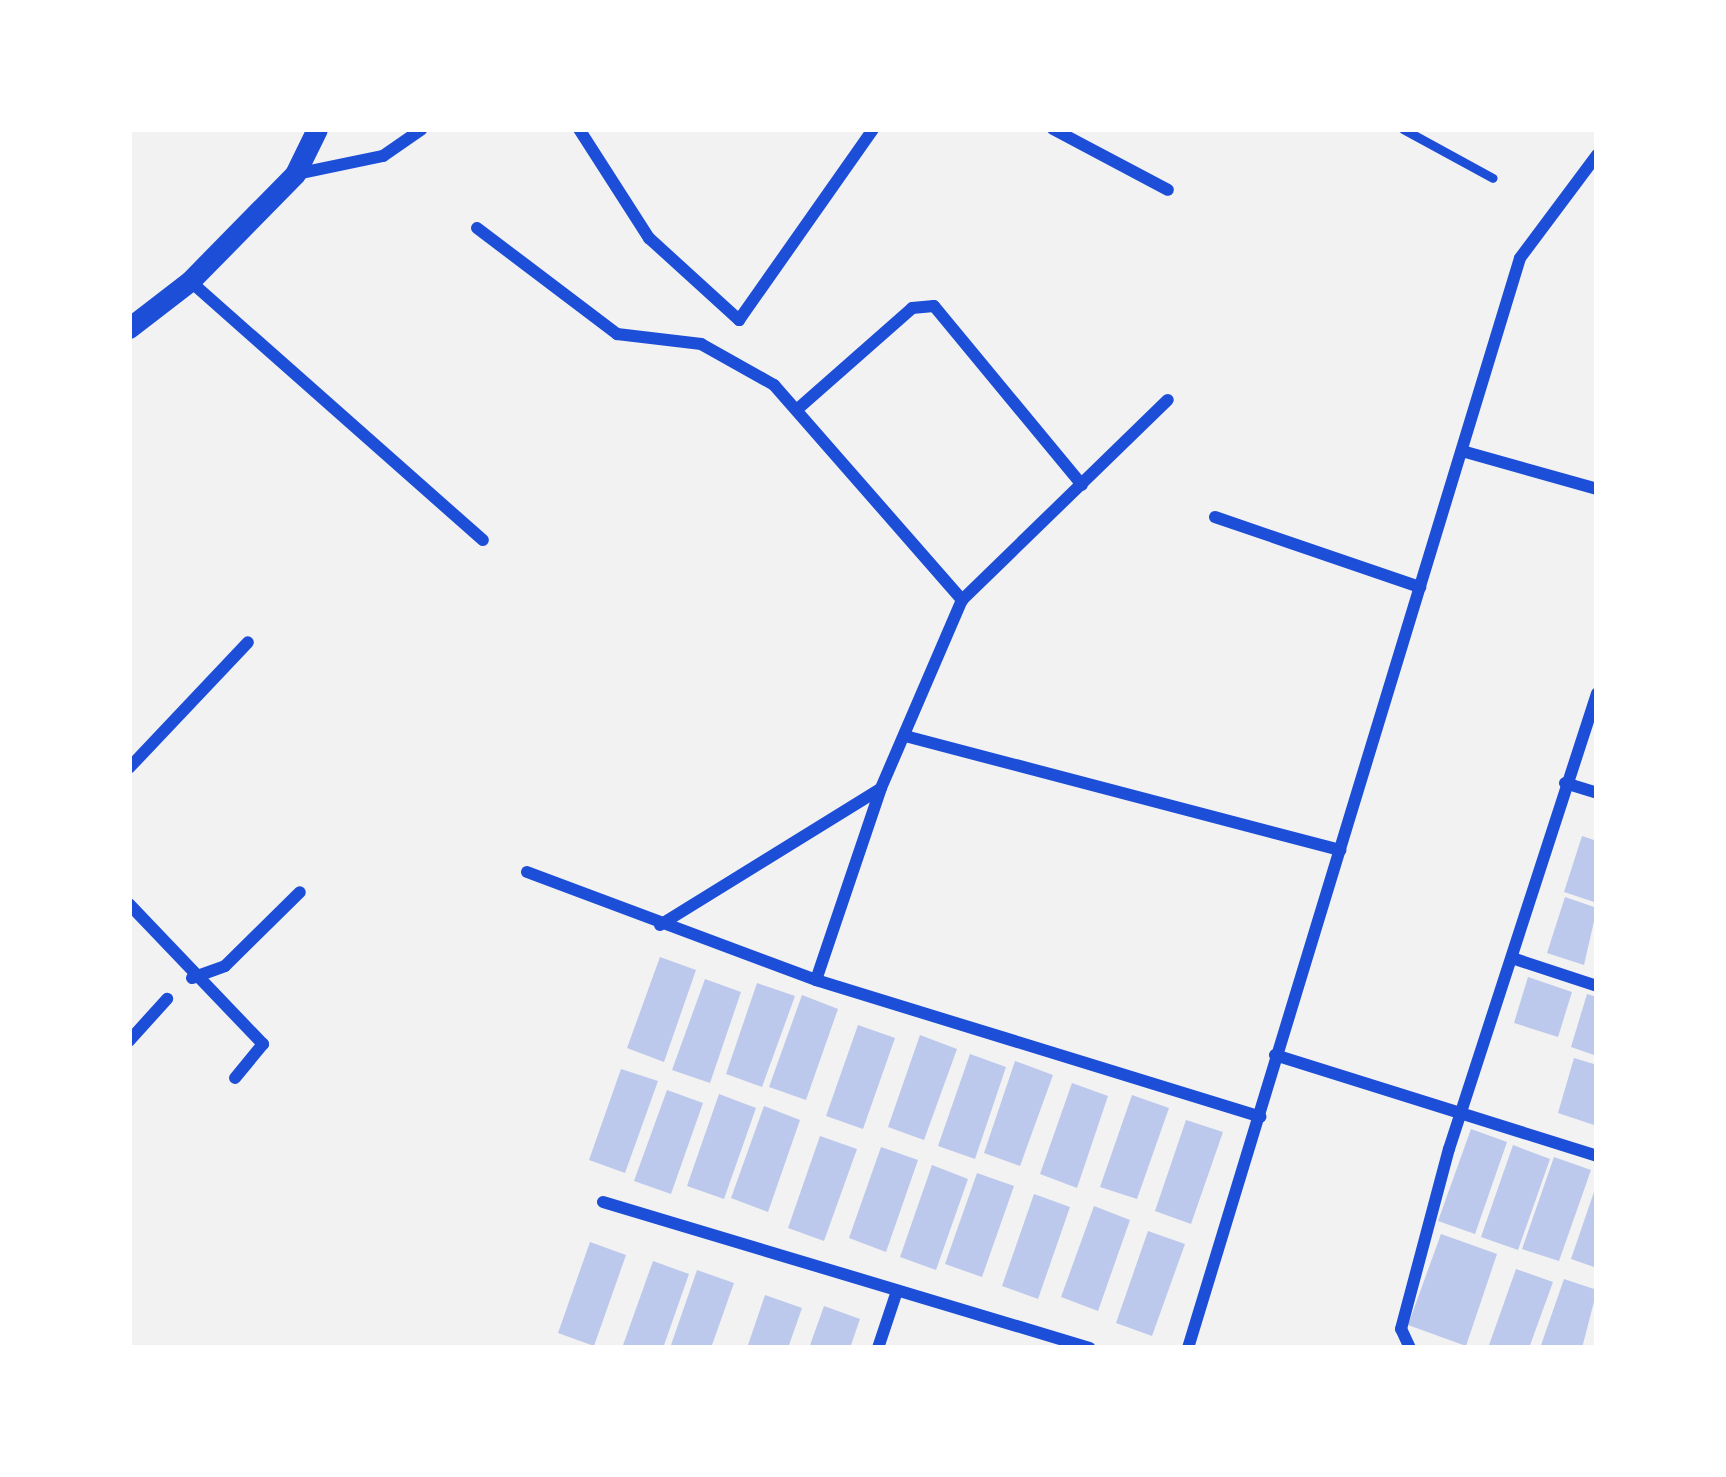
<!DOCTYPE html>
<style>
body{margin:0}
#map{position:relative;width:1726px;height:1477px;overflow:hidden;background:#f2f2f2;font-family:Signika,sans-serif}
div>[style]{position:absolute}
.building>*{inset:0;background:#bdc9ec}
.service>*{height:9px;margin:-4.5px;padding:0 4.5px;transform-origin:4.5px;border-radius:4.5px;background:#1d4ed8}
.minor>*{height:12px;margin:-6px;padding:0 6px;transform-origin:6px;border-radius:6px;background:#1d4ed8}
.tertiary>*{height:21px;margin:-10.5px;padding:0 10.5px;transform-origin:10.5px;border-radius:10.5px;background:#1d4ed8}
span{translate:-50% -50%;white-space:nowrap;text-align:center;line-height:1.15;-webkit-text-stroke:12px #fff;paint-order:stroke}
.frame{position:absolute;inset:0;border:132px solid #fff;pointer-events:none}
</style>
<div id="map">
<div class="building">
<div style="clip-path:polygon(1582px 836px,1597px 841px,1597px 903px,1564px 892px)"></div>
<div style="clip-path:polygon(1565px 897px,1597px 908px,1584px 965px,1547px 953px)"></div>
<div style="clip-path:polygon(660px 957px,696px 970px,664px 1062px,627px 1048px)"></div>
<div style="clip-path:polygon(1528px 977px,1572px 992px,1558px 1037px,1514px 1023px)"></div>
<div style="clip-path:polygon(705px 979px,741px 992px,710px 1083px,672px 1070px)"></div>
<div style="clip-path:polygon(757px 983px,795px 996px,762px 1087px,726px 1074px)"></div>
<div style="clip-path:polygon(1587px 994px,1597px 997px,1597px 1056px,1571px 1047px)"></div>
<div style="clip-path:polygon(802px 995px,838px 1009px,806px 1100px,769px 1087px)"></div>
<div style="clip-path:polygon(858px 1025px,895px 1038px,863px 1129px,826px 1116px)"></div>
<div style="clip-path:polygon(920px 1035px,957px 1049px,924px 1140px,888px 1127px)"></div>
<div style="clip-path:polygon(970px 1054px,1006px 1067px,975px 1159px,938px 1146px)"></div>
<div style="clip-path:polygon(1574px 1058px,1597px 1065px,1594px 1125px,1558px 1113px)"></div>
<div style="clip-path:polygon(1015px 1061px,1053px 1075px,1020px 1166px,984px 1153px)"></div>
<div style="clip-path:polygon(621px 1069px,658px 1081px,625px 1173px,589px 1160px)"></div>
<div style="clip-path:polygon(1072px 1083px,1108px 1096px,1077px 1188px,1040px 1174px)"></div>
<div style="clip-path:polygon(667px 1090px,703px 1103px,671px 1194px,634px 1181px)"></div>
<div style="clip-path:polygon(719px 1094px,756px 1108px,724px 1199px,687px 1186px)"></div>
<div style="clip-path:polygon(1132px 1095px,1169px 1108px,1137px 1199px,1100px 1187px)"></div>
<div style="clip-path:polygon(764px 1106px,800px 1120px,768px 1212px,731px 1198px)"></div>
<div style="clip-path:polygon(1186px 1120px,1223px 1132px,1191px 1224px,1155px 1211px)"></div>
<div style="clip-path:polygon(1471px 1129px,1507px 1142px,1475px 1234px,1438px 1221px)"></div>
<div style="clip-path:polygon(820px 1136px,857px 1149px,824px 1241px,788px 1228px)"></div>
<div style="clip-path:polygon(1513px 1145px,1550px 1159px,1518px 1250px,1481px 1237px)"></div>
<div style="clip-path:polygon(881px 1147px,918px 1160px,886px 1252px,849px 1238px)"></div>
<div style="clip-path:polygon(1554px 1157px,1591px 1170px,1559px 1261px,1522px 1249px)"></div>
<div style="clip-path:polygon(932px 1165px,968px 1179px,936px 1270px,900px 1257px)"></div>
<div style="clip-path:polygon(977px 1173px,1014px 1186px,982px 1277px,945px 1264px)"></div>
<div style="clip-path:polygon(1596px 1186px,1597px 1186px,1597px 1268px,1571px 1259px)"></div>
<div style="clip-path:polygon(1034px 1194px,1070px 1207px,1038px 1299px,1002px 1286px)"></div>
<div style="clip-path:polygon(1094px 1206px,1130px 1220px,1098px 1311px,1061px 1297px)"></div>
<div style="clip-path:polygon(1148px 1231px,1185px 1244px,1152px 1336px,1116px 1323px)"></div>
<div style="clip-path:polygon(1441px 1234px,1497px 1254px,1466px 1346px,1408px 1325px)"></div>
<div style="clip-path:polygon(590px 1242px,626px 1255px,594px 1346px,558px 1333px)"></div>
<div style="clip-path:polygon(653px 1261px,689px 1274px,663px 1348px,622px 1348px)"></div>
<div style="clip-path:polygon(1516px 1269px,1553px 1282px,1529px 1348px,1488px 1348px)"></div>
<div style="clip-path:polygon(697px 1270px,734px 1283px,711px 1348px,670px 1348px)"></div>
<div style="clip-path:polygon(1564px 1279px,1597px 1290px,1582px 1348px,1540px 1348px)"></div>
<div style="clip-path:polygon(765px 1295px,802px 1308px,788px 1348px,747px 1348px)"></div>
<div style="clip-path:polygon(824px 1306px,860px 1319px,850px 1348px,809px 1348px)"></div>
</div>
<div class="service">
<div style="left:1403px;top:129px;width:102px;rotate:28.6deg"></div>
</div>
<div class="minor">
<div style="left:579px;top:129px;width:130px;rotate:57.3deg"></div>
<div style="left:649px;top:238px;width:122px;rotate:42.3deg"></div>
<div style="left:739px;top:320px;width:233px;rotate:-54.9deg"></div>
<div style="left:1053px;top:129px;width:130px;rotate:27.9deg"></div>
<div style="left:296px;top:174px;width:89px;rotate:-11.7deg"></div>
<div style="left:383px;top:156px;width:47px;rotate:-34.7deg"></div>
<div style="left:477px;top:228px;width:176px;rotate:37.1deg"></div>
<div style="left:617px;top:334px;width:85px;rotate:6.8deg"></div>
<div style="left:701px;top:344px;width:84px;rotate:29.3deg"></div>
<div style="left:774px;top:385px;width:286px;rotate:48.8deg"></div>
<div style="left:190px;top:281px;width:391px;rotate:41.5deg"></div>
<div style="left:801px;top:406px;width:148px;rotate:-41.4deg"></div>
<div style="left:912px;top:308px;width:22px;rotate:-5deg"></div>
<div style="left:934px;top:306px;width:232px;rotate:50.4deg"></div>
<div style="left:1462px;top:451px;width:140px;rotate:15.7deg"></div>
<div style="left:1215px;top:517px;width:217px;rotate:18.9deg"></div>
<div style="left:909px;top:737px;width:446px;rotate:14.7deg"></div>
<div style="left:129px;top:768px;width:173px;rotate:-46.6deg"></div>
<div style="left:1565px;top:783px;width:34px;rotate:17deg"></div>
<div style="left:527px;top:872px;width:309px;rotate:20.5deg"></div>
<div style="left:816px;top:980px;width:465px;rotate:17.1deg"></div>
<div style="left:129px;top:904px;width:194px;rotate:46.3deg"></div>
<div style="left:263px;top:1044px;width:44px;rotate:129.5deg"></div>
<div style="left:660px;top:925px;width:259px;rotate:-31.7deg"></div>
<div style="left:1515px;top:959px;width:86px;rotate:18.2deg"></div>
<div style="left:192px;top:978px;width:35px;rotate:-20deg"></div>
<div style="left:225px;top:966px;width:105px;rotate:-44.6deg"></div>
<div style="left:816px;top:980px;width:203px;rotate:-71.3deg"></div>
<div style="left:881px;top:788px;width:205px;rotate:-66.7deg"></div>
<div style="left:962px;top:600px;width:287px;rotate:-44.2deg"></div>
<div style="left:129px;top:1041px;width:57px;rotate:-47.9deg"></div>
<div style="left:1275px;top:1055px;width:337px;rotate:17.4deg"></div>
<div style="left:603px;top:1202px;width:508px;rotate:16.69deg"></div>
<div style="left:878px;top:1348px;width:60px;rotate:-71.6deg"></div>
<div style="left:1188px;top:1348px;width:1139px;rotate:-73.06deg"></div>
<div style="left:1520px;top:258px;width:129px;rotate:-53.2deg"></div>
<div style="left:1410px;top:1348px;width:21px;rotate:-115deg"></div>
<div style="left:1401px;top:1329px;width:186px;rotate:-75.1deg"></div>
<div style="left:1449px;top:1149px;width:479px;rotate:-72deg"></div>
</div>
<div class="tertiary">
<div style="left:129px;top:328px;width:77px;rotate:-37.6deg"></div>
<div style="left:190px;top:281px;width:150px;rotate:-45.5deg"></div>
<div style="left:295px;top:174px;width:50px;rotate:-63.9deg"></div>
</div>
<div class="frame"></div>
</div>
